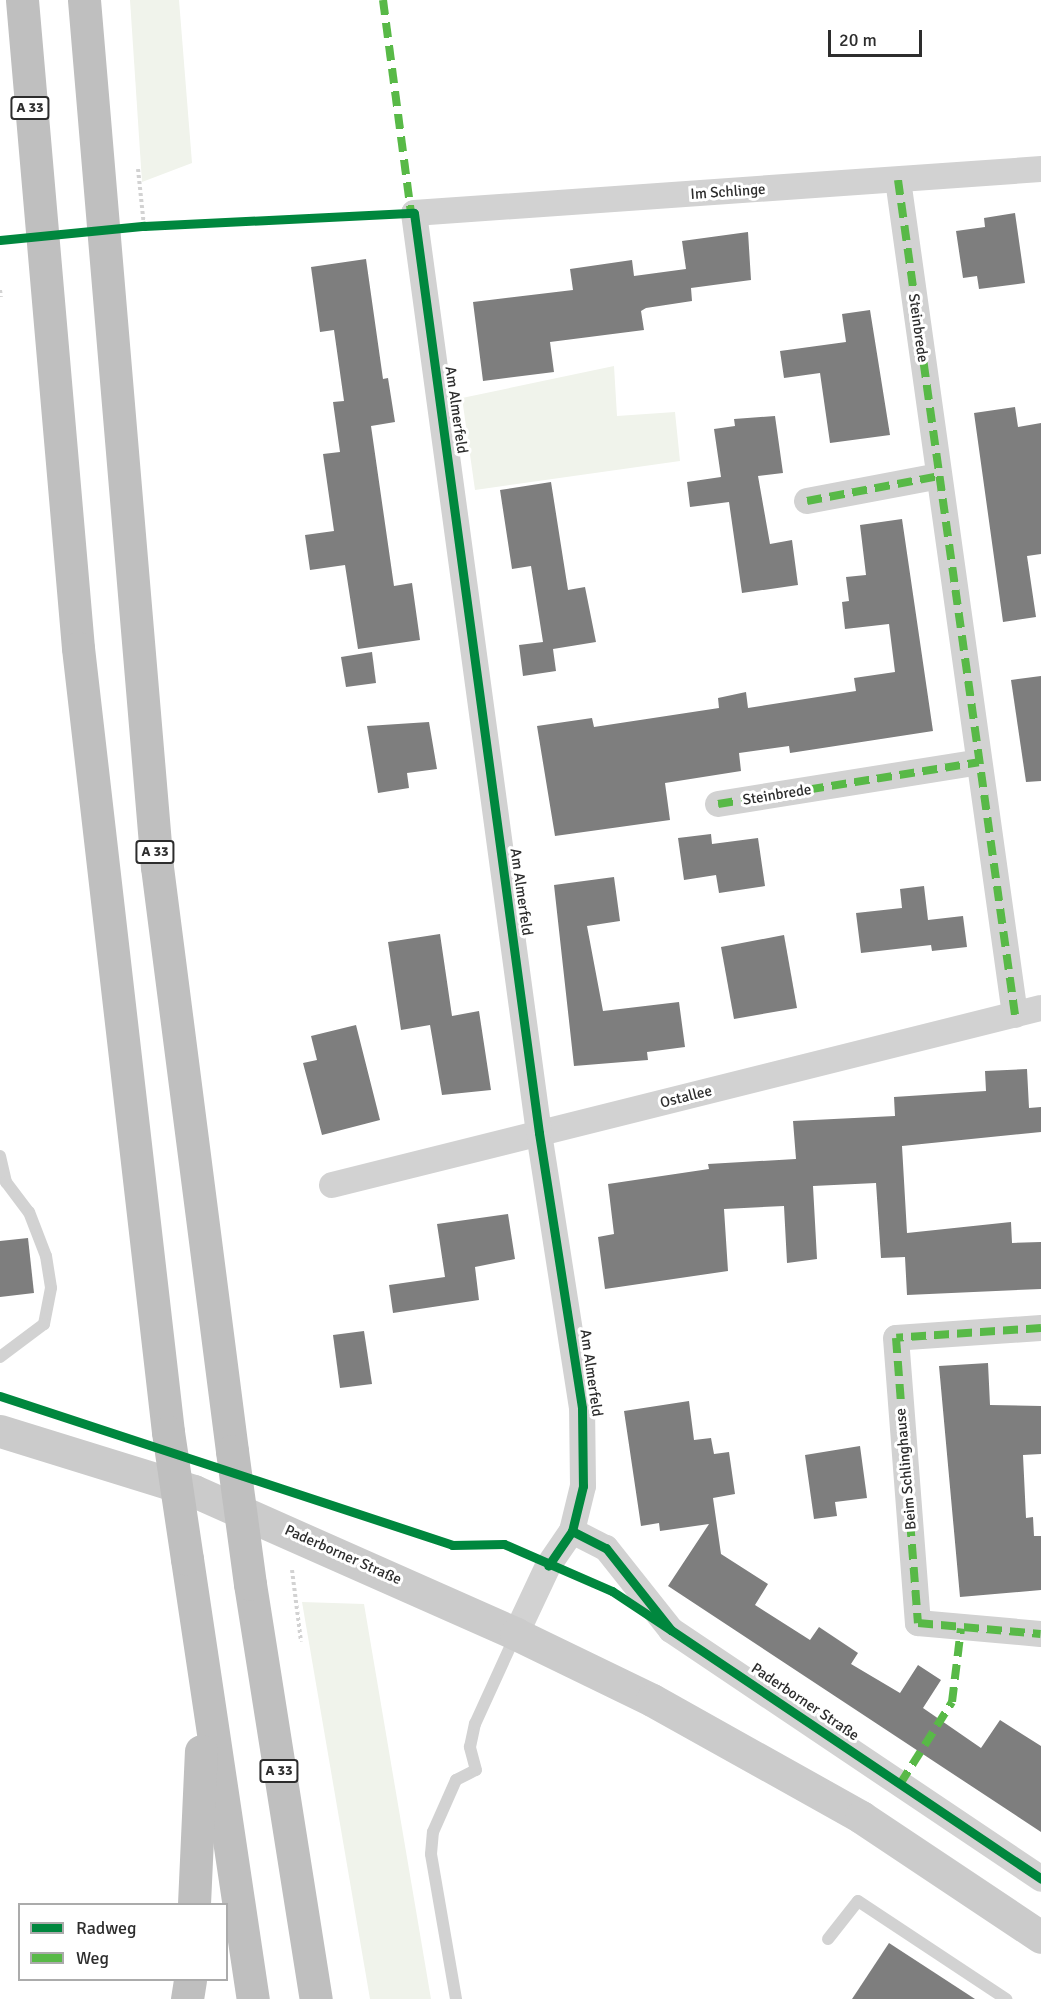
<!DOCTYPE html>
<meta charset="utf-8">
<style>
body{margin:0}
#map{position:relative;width:1041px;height:1999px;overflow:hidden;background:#fff;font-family:Signika,sans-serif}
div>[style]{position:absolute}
.green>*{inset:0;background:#f0f3eb}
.building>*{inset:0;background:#7e7e7e}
.path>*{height:4px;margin-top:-2px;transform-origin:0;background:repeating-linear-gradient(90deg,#d2d2d2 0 3px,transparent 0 6px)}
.lane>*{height:12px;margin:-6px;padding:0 6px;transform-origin:6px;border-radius:6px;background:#d2d2d2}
.street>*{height:26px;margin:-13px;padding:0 13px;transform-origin:13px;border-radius:13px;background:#d2d2d2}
.secondary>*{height:33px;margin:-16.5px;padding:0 16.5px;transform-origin:16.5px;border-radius:16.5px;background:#cbcbcb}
.highway>*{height:33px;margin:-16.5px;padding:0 16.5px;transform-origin:16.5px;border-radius:16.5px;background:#bfbfbf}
.highway-bridge>*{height:33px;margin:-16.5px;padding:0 16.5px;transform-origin:16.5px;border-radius:16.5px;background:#bfbfbf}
.quiet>*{height:8px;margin-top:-4px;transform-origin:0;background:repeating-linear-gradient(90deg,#58b947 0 15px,transparent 0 23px)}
.cycleway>*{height:9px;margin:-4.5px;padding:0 4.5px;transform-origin:4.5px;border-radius:4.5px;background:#00873e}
span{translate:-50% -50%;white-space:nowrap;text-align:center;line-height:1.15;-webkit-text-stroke:6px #fff;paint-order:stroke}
.shield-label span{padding:2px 4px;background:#fff;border:2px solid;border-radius:4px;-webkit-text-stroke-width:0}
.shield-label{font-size:14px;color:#2d2d2d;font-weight:700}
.street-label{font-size:15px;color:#2d2d2d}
.legend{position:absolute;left:18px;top:1903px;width:210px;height:78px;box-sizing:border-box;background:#fff;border:2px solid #ababab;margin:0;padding:8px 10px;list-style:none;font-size:18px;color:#2d2d2d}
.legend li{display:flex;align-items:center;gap:12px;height:30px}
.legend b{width:30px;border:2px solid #ababab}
.scale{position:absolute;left:828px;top:30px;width:94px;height:27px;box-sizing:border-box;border:3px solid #2d2d2d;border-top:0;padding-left:8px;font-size:18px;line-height:21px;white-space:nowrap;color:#2d2d2d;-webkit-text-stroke:4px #fff;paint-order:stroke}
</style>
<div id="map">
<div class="green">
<div style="clip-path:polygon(130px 0,179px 0,192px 163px,142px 182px)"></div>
<div style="clip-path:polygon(614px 366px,617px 416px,675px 412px,680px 461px,475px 490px,462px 398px)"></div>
<div style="clip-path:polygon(302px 1602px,364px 1604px,431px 1999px,370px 1999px)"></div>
</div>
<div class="building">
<div style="clip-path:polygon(1015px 213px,1025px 283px,979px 289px,977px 276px,963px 278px,956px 231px,985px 227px,984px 218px)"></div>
<div style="clip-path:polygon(748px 232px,751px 280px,691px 288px,692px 301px,646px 308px,641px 311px,644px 330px,550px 342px,554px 372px,483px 381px,473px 302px,573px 290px,570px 269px,632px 260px,634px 276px,686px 269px,682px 241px)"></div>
<div style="clip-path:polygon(366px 259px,383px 379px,388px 378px,395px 422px,371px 426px,394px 586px,412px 583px,420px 640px,358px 649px,345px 565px,310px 570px,305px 535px,334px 531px,323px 454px,340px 452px,333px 402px,344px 401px,334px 330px,320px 332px,311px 267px)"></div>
<div style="clip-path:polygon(870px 310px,890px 435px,830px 443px,820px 373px,784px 378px,780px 351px,846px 342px,842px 314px)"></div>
<div style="clip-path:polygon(1015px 407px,1018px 427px,1041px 423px,1041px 554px,1027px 556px,1036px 617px,1003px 622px,974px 413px)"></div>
<div style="clip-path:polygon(775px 416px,783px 473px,758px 476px,770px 544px,792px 540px,798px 585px,742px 593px,729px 502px,690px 507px,687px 482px,721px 477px,714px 429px,735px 426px,734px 419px)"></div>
<div style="clip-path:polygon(551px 482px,568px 590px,585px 587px,596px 642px,553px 649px,556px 671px,523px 676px,519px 645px,543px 642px,531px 566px,512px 569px,500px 490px)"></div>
<div style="clip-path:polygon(902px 519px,933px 731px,790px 753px,789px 746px,739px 753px,741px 771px,665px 783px,670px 820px,555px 836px,537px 726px,592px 718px,594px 727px,719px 708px,718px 698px,746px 692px,748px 708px,856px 691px,854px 678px,895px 672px,889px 624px,845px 629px,842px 602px,849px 601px,846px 577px,866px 575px,860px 525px)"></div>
<div style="clip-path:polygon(372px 652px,376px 683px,346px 687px,341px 657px)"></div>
<div style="clip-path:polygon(1041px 676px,1041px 781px,1026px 782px,1011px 680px)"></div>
<div style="clip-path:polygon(429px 722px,437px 769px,407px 773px,409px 788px,378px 793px,367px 726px)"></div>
<div style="clip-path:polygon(711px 834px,712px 844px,758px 838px,765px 886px,719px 893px,716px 875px,684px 880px,678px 838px)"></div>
<div style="clip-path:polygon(614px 877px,620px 921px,587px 926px,603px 1011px,679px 1002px,685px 1047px,647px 1052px,648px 1060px,574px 1066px,554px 885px)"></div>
<div style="clip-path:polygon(924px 886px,928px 920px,963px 916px,967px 947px,932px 951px,931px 945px,861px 953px,856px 913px,902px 908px,900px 889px)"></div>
<div style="clip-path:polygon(440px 934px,452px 1016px,479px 1011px,491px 1090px,442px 1095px,430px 1025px,401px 1030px,388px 942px)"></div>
<div style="clip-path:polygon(784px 935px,797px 1008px,734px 1019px,721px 947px)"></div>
<div style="clip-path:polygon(356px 1025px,380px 1120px,322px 1135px,303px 1063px,317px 1060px,311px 1036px)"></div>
<div style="clip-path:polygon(1027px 1069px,1029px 1108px,1041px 1107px,1041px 1132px,902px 1146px,907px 1233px,1011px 1222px,1012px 1243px,1041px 1242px,1041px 1289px,907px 1295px,905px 1257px,881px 1258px,876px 1183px,813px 1186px,817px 1259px,787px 1263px,784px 1206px,724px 1209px,728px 1271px,605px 1289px,598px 1237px,614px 1234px,608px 1184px,709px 1169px,708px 1164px,796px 1159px,793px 1121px,895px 1116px,894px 1097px,986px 1091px,985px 1071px)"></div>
<div style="clip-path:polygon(508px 1214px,515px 1259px,475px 1267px,479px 1300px,393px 1313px,389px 1285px,445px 1277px,437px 1224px)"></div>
<div style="clip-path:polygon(28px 1238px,34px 1293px,0 1297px,0 1241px)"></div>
<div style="clip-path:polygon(364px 1331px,372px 1384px,340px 1388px,333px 1335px)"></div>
<div style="clip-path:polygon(988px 1363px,990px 1405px,1041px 1406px,1041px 1454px,1023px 1455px,1026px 1518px,1033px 1517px,1034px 1536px,1041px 1536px,1041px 1590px,960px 1597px,939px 1366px)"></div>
<div style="clip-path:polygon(689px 1401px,694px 1440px,711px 1438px,714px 1454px,729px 1452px,735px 1494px,713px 1498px,721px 1554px,768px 1584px,755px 1605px,810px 1640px,819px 1627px,858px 1653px,851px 1664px,900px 1693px,918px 1665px,941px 1680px,923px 1708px,981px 1748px,1000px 1720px,1041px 1746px,1041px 1832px,668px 1586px,709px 1524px,660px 1531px,659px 1523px,641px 1526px,624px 1411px)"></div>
<div style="clip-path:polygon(860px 1446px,867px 1498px,835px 1502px,837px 1516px,814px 1519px,805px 1455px)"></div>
<div style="clip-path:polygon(889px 1943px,975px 1999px,852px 1999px)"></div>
</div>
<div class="path">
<div style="left:138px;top:169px;width:57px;rotate:84deg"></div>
<div style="left:0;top:290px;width:7px;rotate:82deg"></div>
<div style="left:292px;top:1570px;width:72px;rotate:82.8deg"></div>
</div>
<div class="lane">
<div style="left:0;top:1156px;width:27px;rotate:77deg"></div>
<div style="left:6px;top:1182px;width:38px;rotate:53deg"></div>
<div style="left:29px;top:1212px;width:47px;rotate:68.9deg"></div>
<div style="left:46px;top:1256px;width:32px;rotate:81deg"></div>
<div style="left:51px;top:1288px;width:37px;rotate:101deg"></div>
<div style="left:44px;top:1324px;width:55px;rotate:143.1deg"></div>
<div style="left:828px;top:1939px;width:48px;rotate:-51.7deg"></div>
<div style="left:858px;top:1901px;width:178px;rotate:33.5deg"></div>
<div style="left:456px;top:1999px;width:147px;rotate:-99.8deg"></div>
<div style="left:431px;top:1854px;width:22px;rotate:-85deg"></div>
<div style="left:433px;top:1832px;width:57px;rotate:-66.1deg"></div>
<div style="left:456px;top:1780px;width:22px;rotate:-27deg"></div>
<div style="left:476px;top:1770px;width:24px;rotate:-105deg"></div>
<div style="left:470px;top:1747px;width:24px;rotate:-78deg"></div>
<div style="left:475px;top:1724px;width:99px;rotate:-65.5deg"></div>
</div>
<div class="street">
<div style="left:898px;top:180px;width:843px;rotate:82.02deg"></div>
<div style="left:807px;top:501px;width:134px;rotate:-10.7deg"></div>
<div style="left:718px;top:804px;width:264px;rotate:-9.1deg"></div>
<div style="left:332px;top:1185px;width:731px;rotate:-14.02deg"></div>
<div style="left:1041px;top:1328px;width:145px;rotate:176.1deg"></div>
<div style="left:896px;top:1338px;width:286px;rotate:85.6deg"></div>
<div style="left:918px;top:1623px;width:123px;rotate:5.1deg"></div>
<div style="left:572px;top:1531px;width:38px;rotate:27deg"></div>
<div style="left:606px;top:1548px;width:105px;rotate:51.6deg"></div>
<div style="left:671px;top:1630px;width:446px;rotate:33.9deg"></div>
<div style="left:516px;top:1634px;width:75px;rotate:-64.8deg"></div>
<div style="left:548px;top:1566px;width:42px;rotate:-55.6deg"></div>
<div style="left:572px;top:1531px;width:46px;rotate:-76.3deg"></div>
<div style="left:583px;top:1486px;width:78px;rotate:-90.7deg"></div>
<div style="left:582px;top:1408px;width:278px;rotate:-98.9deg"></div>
<div style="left:539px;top:1133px;width:928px;rotate:-97.74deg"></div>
<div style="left:414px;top:213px;width:629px;rotate:-4.01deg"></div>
</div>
<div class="secondary">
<div style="left:0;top:1431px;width:203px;rotate:17.2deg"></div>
<div style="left:194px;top:1491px;width:352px;rotate:23.9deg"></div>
<div style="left:516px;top:1634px;width:151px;rotate:25.9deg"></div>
<div style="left:652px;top:1700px;width:240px;rotate:29.2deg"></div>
<div style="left:861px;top:1817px;width:216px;rotate:33.7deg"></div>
</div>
<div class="highway">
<div style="left:22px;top:0;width:650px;rotate:85.06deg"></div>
<div style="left:78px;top:648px;width:789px;rotate:83.45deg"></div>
<div style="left:84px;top:0;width:870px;rotate:85.19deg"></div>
<div style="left:157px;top:867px;width:589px;rotate:82.68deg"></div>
<div style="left:187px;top:1559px;width:445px;rotate:81.5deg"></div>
<div style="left:250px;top:1584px;width:420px;rotate:81deg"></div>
<div style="left:194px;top:1904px;width:153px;rotate:-87.4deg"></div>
<div style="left:187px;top:1999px;width:19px;rotate:-81deg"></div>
</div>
<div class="highway-bridge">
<div style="left:168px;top:1432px;width:128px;rotate:81.5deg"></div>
<div style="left:232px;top:1451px;width:134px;rotate:82.3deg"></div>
</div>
<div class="quiet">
<div style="left:383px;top:0;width:215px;rotate:82.5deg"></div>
<div style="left:898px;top:180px;width:843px;rotate:82.02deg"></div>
<div style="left:807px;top:501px;width:134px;rotate:-10.7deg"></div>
<div style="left:718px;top:804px;width:264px;rotate:-9.1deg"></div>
<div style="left:1041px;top:1328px;width:145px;rotate:176.1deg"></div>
<div style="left:896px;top:1338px;width:286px;rotate:85.6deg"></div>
<div style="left:918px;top:1623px;width:123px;rotate:5.1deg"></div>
<div style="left:900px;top:1784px;width:97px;rotate:-57.6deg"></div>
<div style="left:952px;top:1702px;width:74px;rotate:-83deg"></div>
</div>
<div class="cycleway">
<div style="left:0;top:240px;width:145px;rotate:-5.6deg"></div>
<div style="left:144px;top:226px;width:270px;rotate:-2.8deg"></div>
<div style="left:414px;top:213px;width:928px;rotate:82.26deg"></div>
<div style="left:539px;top:1133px;width:278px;rotate:81.1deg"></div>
<div style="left:582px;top:1408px;width:78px;rotate:89.3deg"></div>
<div style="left:583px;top:1486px;width:46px;rotate:103.7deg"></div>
<div style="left:572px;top:1531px;width:42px;rotate:124.4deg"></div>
<div style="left:0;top:1396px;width:476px;rotate:18.2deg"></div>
<div style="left:452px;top:1545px;width:52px;rotate:-1.1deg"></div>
<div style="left:504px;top:1544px;width:118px;rotate:23.5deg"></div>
<div style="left:612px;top:1591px;width:71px;rotate:33.5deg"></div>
<div style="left:572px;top:1531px;width:38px;rotate:27deg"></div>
<div style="left:606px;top:1548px;width:105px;rotate:51.6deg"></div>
<div style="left:671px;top:1630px;width:446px;rotate:33.9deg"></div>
</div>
<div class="shield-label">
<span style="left:30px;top:108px">A 33</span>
<span style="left:155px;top:852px">A 33</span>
<span style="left:279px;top:1771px">A 33</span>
</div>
<div class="street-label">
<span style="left:728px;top:192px;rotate:-4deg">Im Schlinge</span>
<span style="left:918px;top:328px;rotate:82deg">Steinbrede</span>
<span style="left:456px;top:410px;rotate:82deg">Am Almerfeld</span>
<span style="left:777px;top:795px;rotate:-9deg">Steinbrede</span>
<span style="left:521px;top:892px;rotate:82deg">Am Almerfeld</span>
<span style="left:686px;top:1097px;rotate:-14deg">Ostallee</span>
<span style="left:591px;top:1373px;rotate:82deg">Am Almerfeld</span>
<span style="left:906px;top:1469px;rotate:-95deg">Beim Schlinghause</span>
<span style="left:343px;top:1555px;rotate:24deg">Paderborner Straße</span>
<span style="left:805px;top:1702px;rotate:34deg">Paderborner Straße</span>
</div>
<ul class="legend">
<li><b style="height:8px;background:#00873e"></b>Radweg</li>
<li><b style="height:8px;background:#58b947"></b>Weg</li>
</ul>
<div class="scale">20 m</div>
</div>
